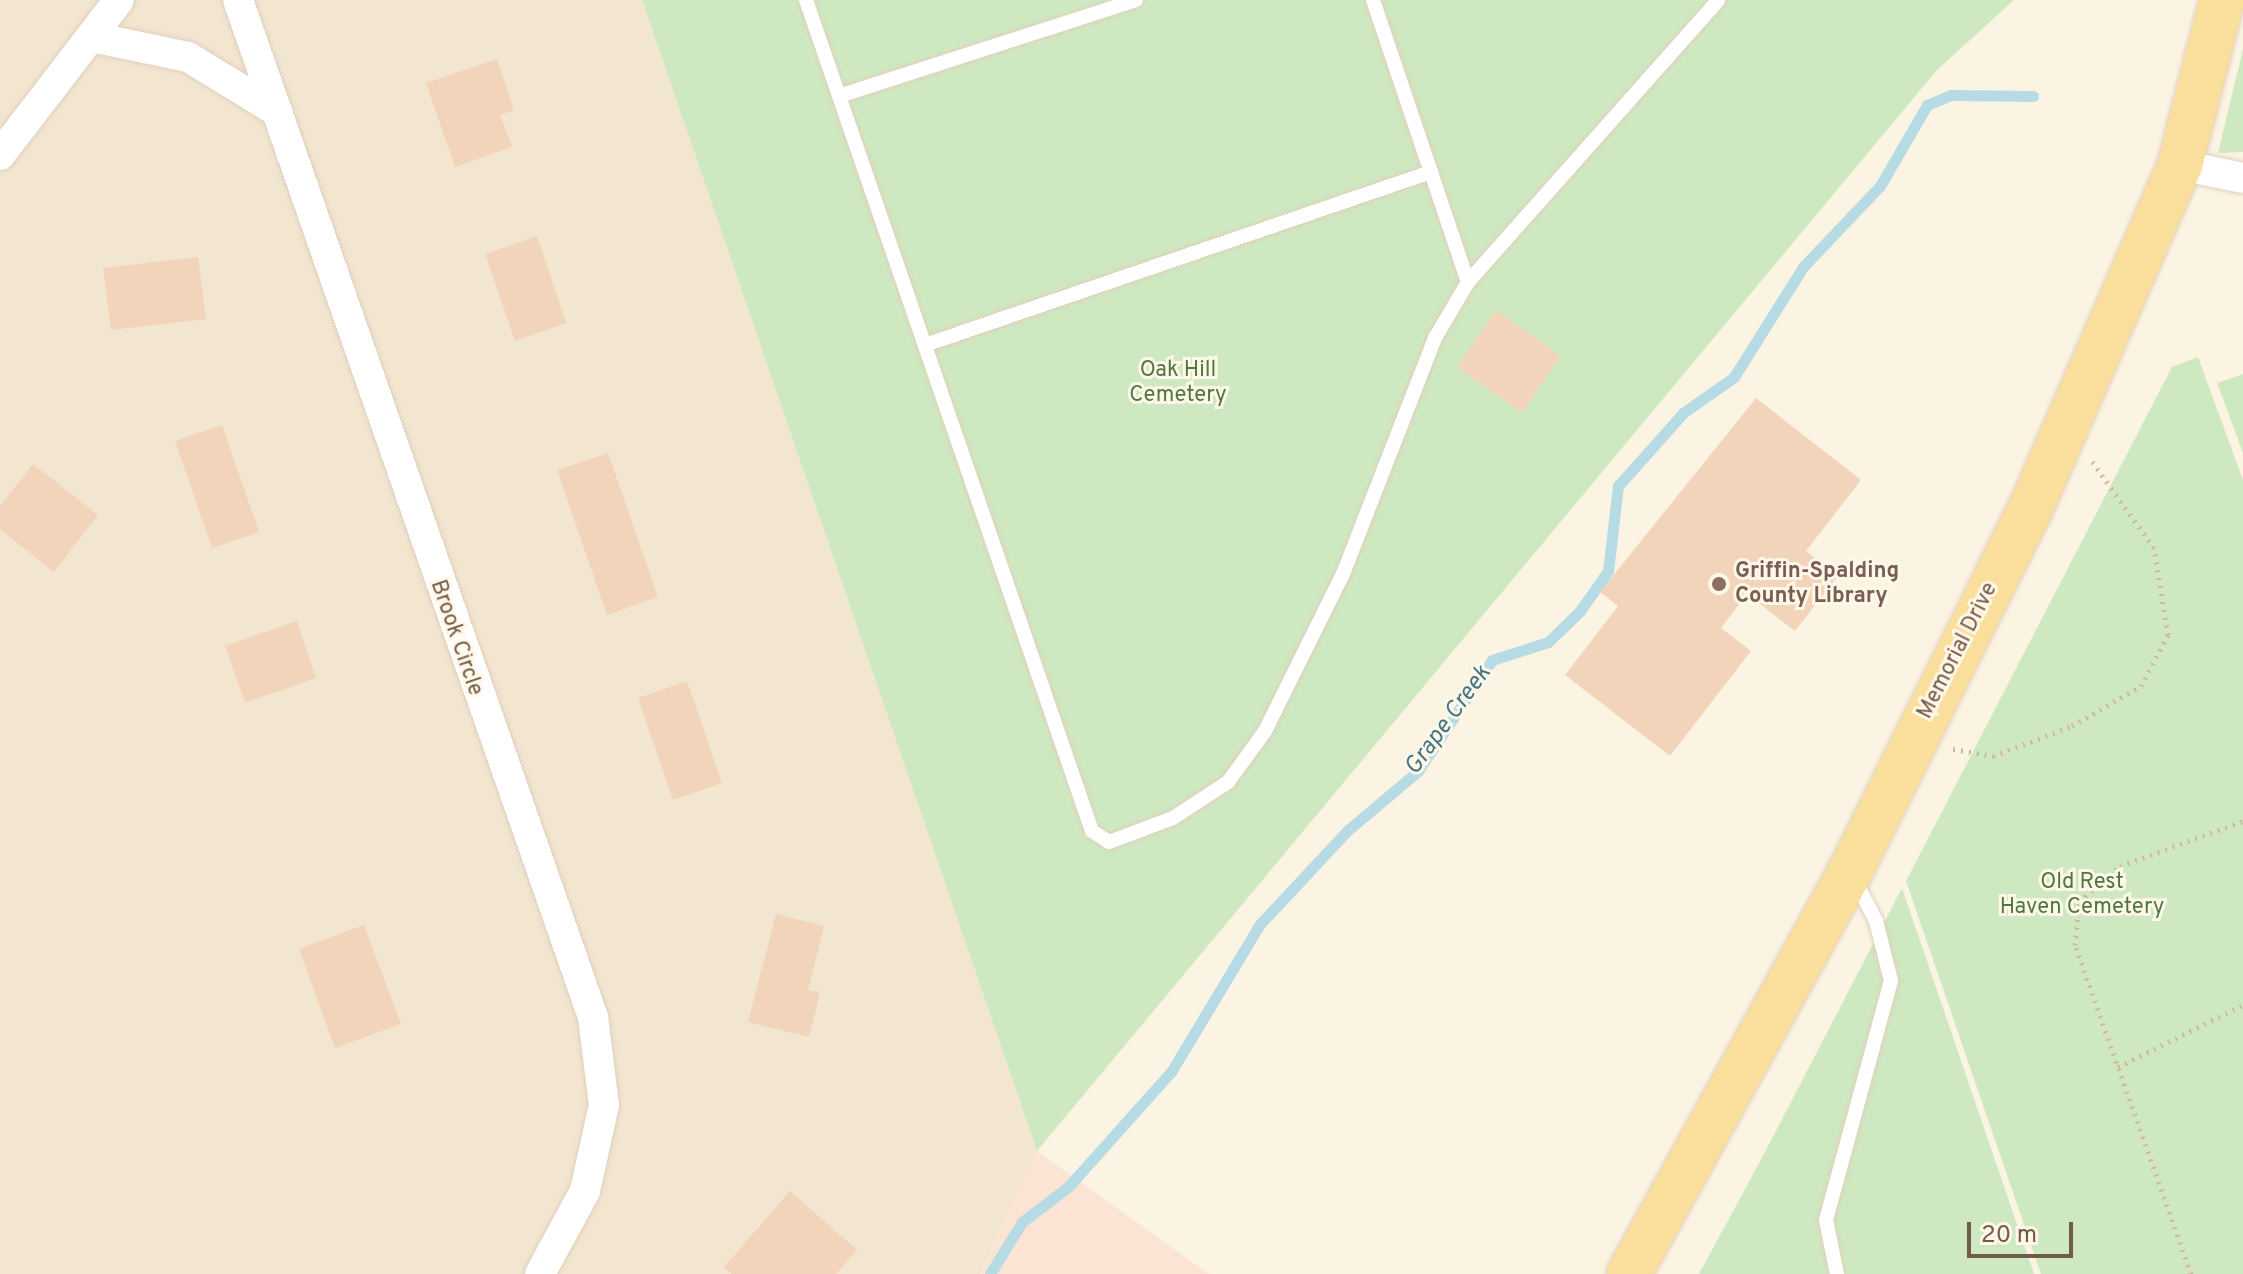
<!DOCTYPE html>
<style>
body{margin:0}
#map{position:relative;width:2243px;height:1274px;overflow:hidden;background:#fcf4e2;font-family:Overpass,sans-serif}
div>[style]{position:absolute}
.residential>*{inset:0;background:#f3e6d0}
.commercial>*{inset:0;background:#fce4d5}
.green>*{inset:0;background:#cee9c1}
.stream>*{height:11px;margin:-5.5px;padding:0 5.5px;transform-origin:5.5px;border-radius:5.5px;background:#b7dbe5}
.building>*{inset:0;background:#f1d4ba}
.path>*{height:5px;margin-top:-2.5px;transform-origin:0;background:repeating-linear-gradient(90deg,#d5b79d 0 2px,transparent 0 8px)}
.roads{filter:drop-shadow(0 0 2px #e0d0be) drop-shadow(0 0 2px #e0d0be)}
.service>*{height:14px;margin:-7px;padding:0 7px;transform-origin:7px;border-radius:7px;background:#fff}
.minor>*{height:30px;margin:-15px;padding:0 15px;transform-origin:15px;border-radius:15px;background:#fff}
.primary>*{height:44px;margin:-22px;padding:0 22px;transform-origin:22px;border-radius:22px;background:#fade9b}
.dots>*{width:22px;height:22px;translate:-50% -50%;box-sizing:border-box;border:4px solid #fff7e8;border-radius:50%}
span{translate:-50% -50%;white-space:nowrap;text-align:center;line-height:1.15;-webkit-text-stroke:6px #fff7e8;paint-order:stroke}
.park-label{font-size:22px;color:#4d7841}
.education-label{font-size:22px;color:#785e54;font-weight:700}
.left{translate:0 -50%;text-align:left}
.street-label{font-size:22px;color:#735b49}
.water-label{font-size:24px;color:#437686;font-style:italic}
.scale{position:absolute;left:1967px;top:1222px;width:106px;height:36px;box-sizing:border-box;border:4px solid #735b49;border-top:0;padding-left:10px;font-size:24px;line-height:28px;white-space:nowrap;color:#735b49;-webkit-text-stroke:6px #fff7e8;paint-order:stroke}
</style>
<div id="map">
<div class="residential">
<div style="clip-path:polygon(0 0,642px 0,1037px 1151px,980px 1274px,0 1274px)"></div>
</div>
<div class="commercial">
<div style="clip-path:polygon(1037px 1151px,1209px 1274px,980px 1274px)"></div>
</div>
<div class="green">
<div style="clip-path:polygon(642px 0,2014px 0,1936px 71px,1037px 1151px)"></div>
<div style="clip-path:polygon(2243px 49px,2243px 152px,2218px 153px)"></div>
<div style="clip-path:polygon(2198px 357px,2243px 480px,2243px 1274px,2041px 1274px,1906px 881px,2172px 367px)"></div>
<div style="clip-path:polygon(2243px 374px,2243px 453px,2217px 383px)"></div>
<div style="clip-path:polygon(1902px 888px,2034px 1274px,1699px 1274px,1765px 1152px)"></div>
</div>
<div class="stream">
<div style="left:990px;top:1274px;width:61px;rotate:-58.4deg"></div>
<div style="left:1022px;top:1222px;width:58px;rotate:-37.3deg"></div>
<div style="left:1068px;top:1187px;width:154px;rotate:-48.2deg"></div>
<div style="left:1171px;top:1072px;width:173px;rotate:-59deg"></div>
<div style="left:1260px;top:924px;width:129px;rotate:-46.9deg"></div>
<div style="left:1348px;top:830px;width:92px;rotate:-40.1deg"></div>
<div style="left:1418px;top:771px;width:133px;rotate:-56.3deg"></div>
<div style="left:1492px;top:660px;width:59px;rotate:-17.8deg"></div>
<div style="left:1548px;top:642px;width:45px;rotate:-44.1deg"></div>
<div style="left:1580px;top:611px;width:49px;rotate:-55deg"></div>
<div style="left:1608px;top:571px;width:86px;rotate:-83.3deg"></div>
<div style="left:1618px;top:486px;width:98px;rotate:-48.3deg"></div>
<div style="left:1683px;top:413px;width:62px;rotate:-35.2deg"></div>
<div style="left:1734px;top:377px;width:130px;rotate:-57.9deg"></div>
<div style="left:1803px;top:267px;width:112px;rotate:-46.5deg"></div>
<div style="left:1880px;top:186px;width:94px;rotate:-59.9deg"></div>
<div style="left:1927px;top:105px;width:26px;rotate:-23deg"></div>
<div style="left:1951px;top:95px;width:82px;rotate:0.7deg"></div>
</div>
<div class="building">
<div style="clip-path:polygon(497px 59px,514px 110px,500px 115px,512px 147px,455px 167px,426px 83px)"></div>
<div style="clip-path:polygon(537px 236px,566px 323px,515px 341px,485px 254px)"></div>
<div style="clip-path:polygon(198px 257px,206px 319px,111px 330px,103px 268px)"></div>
<div style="clip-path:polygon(1496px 310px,1561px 356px,1522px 413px,1457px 367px)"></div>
<div style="clip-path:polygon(1756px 398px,1861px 480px,1806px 551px,1838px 576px,1795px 631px,1747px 594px,1721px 628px,1751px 651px,1670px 756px,1565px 675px,1618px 606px,1600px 592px)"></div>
<div style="clip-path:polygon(222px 425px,259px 532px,212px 548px,175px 441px)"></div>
<div style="clip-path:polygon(608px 453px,658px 597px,607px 615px,557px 470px)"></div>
<div style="clip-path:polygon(33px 464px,98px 515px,54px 572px,0 529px,0 506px)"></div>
<div style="clip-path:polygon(297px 621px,316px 678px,245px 703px,225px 646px)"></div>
<div style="clip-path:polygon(687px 681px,722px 783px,673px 800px,638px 698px)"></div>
<div style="clip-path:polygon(776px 914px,824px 926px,808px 990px,820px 992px,809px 1037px,748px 1022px)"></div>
<div style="clip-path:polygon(364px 925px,401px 1024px,335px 1048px,299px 949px)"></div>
<div style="clip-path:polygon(790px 1191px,857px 1250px,836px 1274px,732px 1274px,724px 1267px)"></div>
</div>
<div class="path">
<div style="left:1953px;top:749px;width:41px;rotate:9.9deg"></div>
<div style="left:1993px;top:756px;width:85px;rotate:-20.8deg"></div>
<div style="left:2072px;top:726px;width:80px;rotate:-30.1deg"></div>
<div style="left:2141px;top:686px;width:58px;rotate:-62.1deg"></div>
<div style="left:2168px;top:635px;width:88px;rotate:-99.1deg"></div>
<div style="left:2154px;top:548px;width:107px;rotate:-125.5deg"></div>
<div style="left:2118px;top:1067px;width:140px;rotate:-26.4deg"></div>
<div style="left:2191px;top:1274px;width:349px;rotate:-109.4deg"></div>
<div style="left:2075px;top:945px;width:43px;rotate:-84.7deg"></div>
<div style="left:2079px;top:902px;width:55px;rotate:-41.3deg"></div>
<div style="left:2120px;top:866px;width:131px;rotate:-20.1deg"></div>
</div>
<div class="roads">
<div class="service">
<div style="left:806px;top:0;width:879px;rotate:71.01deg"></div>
<div style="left:1092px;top:831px;width:20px;rotate:33deg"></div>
<div style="left:1109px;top:842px;width:68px;rotate:-20.6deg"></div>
<div style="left:1173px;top:818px;width:66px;rotate:-33.2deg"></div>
<div style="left:1228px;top:782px;width:63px;rotate:-54deg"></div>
<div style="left:1265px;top:731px;width:175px;rotate:-63.6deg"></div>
<div style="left:1343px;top:574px;width:253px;rotate:-68.7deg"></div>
<div style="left:1435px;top:338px;width:65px;rotate:-59.5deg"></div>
<div style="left:1468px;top:282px;width:377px;rotate:-48.4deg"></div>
<div style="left:1373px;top:0;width:298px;rotate:71.4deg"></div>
<div style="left:839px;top:96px;width:312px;rotate:-17.9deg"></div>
<div style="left:925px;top:345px;width:535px;rotate:-18.88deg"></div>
<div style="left:1837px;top:1274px;width:55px;rotate:-101.5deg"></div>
<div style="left:1826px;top:1220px;width:248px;rotate:-74.8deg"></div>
<div style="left:1891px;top:981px;width:62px;rotate:-104deg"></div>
<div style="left:1876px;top:921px;width:47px;rotate:-117.6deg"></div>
</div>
<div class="minor">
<div style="left:238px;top:0;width:1077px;rotate:70.76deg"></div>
<div style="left:593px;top:1017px;width:89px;rotate:82.9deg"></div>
<div style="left:604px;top:1105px;width:88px;rotate:102.5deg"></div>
<div style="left:585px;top:1191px;width:94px;rotate:118.5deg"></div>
<div style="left:92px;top:37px;width:98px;rotate:11.8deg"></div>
<div style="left:188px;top:57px;width:105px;rotate:31.4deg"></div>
<div style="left:0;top:155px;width:195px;rotate:-52.5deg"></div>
<div style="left:2180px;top:165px;width:64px;rotate:11.7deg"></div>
</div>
<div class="primary">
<div style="left:1629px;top:1274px;width:459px;rotate:-61.2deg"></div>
<div style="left:1850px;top:872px;width:404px;rotate:-63.6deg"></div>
<div style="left:2030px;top:510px;width:376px;rotate:-66.5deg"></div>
<div style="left:2180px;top:165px;width:170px;rotate:-75.7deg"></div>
</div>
</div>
<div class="dots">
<div style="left:1719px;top:584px;background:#8d6e63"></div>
</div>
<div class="park-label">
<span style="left:1178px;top:383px">Oak Hill<br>Cemetery</span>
<span style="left:2082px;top:895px">Old Rest<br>Haven Cemetery</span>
</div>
<div class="education-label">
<span class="left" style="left:1735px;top:584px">Griffin-Spalding<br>County Library</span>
</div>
<div class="street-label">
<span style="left:456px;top:638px;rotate:71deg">Brook Circle</span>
<span style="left:1958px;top:651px;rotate:-63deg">Memorial Drive</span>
</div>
<div class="water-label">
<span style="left:1449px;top:721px;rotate:-54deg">Grape Creek</span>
</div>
<div class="scale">20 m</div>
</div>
